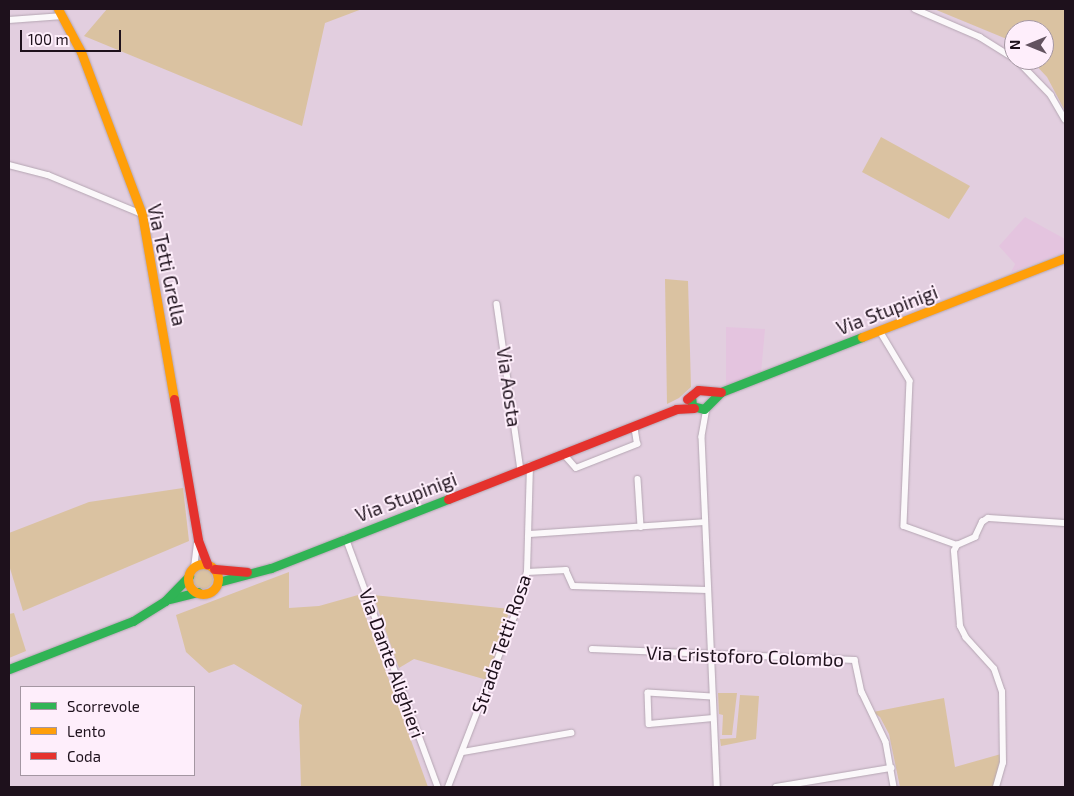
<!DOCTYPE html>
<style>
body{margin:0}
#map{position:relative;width:1074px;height:796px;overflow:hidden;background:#e2cedf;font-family:"Exo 2",sans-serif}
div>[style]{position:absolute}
.built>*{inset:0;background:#e4c4df}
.green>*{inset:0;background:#dac2a1}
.round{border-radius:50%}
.roads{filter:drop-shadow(0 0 1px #b5a6b3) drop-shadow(0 0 1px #b5a6b3)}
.street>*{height:5.5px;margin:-2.75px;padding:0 2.75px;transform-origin:2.75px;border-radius:2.75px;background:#fbf8fa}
.fast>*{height:9px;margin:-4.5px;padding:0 4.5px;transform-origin:4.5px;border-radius:4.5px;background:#30b455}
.slow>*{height:9px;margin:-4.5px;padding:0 4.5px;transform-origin:4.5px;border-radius:4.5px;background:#ff9f0a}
.slow>.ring{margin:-4.5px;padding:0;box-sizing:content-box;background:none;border:9px solid #ff9f0a;border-radius:50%}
.jam>*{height:9px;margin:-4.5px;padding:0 4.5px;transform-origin:4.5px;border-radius:4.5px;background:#e5322d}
span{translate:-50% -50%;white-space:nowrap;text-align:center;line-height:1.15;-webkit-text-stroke:4px #feeefb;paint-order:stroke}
.street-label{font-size:19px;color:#1e111c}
.frame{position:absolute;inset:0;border:10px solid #1e111c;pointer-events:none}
.legend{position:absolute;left:20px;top:686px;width:175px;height:90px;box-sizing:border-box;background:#feeefb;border:1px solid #a496a2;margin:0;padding:6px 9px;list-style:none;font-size:15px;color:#1e111c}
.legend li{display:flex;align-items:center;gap:10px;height:25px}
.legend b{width:25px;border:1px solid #a496a2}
.north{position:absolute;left:1004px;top:20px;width:50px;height:50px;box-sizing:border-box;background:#feeefb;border:1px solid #a496a2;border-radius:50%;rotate:270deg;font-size:14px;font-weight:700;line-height:20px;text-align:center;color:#1e111c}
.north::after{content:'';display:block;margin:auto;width:18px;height:22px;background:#635360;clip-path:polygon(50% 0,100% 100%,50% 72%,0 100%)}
.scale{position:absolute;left:20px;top:30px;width:101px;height:22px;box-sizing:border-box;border:2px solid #1e111c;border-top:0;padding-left:6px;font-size:15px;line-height:18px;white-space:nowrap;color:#1e111c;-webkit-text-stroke:4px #feeefb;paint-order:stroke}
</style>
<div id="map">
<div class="built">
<div style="clip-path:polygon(1025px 217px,1065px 239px,1065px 252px,1011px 272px,1015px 264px,999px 246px)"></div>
<div style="clip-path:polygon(726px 327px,765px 329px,761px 373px,726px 385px)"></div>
</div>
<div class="green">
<div style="clip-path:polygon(107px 9px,362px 9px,325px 23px,302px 126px,84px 36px)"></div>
<div style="clip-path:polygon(934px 9px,1065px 9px,1065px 111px,1047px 77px,1031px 60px,1044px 60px,1044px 30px,1014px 30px,1014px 42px)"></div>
<div style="clip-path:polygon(881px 137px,970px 186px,949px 219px,862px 172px)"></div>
<div style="clip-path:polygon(665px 279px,688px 281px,691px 387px,679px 398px,667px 404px)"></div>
<div style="clip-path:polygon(183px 488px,189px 541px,23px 611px,9px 565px,9px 533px,89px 502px)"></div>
<div class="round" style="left:193px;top:569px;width:20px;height:20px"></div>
<div style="clip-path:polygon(289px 572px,289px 608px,319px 606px,358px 595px,428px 787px,301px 787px,299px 721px,302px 705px,234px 664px,209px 673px,186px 652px,176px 615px)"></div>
<div style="clip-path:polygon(373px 595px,510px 609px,487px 680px,414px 659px,399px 668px)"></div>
<div style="clip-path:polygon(14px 613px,26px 651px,9px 658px,9px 614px)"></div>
<div style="clip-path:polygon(718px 693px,737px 693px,732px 735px,722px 735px,723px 715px,719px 714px)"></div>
<div style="clip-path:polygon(740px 695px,759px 696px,756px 739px,721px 746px,720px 739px,736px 738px)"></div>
<div style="clip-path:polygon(944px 698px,955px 767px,1001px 754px,994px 787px,900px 787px,889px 734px,880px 717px,873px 712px)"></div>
</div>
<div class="roads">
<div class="street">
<div style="left:915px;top:9px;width:71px;rotate:23.3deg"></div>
<div style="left:980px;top:37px;width:40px;rotate:32deg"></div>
<div style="left:9px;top:20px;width:54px;rotate:-4.2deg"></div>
<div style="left:1017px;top:60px;width:49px;rotate:45.8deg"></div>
<div style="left:1051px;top:95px;width:28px;rotate:60deg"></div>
<div style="left:9px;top:165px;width:40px;rotate:14.4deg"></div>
<div style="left:48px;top:175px;width:102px;rotate:22.5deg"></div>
<div style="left:497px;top:304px;width:168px;rotate:81.8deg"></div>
<div style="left:880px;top:331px;width:58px;rotate:59deg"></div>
<div style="left:910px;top:381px;width:145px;rotate:92.4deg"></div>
<div style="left:904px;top:526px;width:56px;rotate:19.7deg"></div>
<div style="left:707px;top:408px;width:29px;rotate:100deg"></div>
<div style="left:702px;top:437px;width:350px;rotate:87.5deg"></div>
<div style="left:564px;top:454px;width:18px;rotate:49deg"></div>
<div style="left:576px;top:468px;width:66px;rotate:-21.5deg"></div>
<div style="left:637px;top:444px;width:18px;rotate:-99deg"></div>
<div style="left:638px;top:479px;width:48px;rotate:86.4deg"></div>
<div style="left:530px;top:534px;width:174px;rotate:-3.9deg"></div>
<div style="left:346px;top:538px;width:265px;rotate:69.7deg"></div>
<div style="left:194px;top:568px;width:26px;rotate:-83deg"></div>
<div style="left:527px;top:572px;width:39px;rotate:-3deg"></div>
<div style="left:566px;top:570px;width:17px;rotate:66deg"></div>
<div style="left:573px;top:586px;width:134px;rotate:1.7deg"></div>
<div style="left:592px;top:649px;width:263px;rotate:2.4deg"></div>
<div style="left:855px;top:660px;width:33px;rotate:78deg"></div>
<div style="left:862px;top:692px;width:55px;rotate:64.4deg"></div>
<div style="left:886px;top:742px;width:46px;rotate:79.9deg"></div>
<div style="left:712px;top:697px;width:64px;rotate:-176.4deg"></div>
<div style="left:648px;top:693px;width:31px;rotate:88deg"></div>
<div style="left:649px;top:724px;width:64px;rotate:-5.4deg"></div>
<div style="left:463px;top:752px;width:110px;rotate:-10deg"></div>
<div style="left:448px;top:787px;width:182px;rotate:-68.8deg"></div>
<div style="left:514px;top:617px;width:47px;rotate:-73.9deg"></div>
<div style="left:527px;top:572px;width:106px;rotate:-88.4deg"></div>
<div style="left:776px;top:787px;width:117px;rotate:-9.4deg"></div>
<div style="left:996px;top:787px;width:25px;rotate:-74deg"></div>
<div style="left:1003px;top:763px;width:71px;rotate:-90.8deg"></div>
<div style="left:1002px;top:692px;width:24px;rotate:-109deg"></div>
<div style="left:994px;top:669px;width:42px;rotate:-132.1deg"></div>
<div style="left:966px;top:638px;width:13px;rotate:-117deg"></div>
<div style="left:960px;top:626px;width:75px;rotate:-94.6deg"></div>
<div style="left:954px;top:551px;width:7px;rotate:-63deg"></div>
<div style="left:957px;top:545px;width:20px;rotate:-24deg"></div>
<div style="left:975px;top:537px;width:17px;rotate:-65deg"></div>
<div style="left:982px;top:522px;width:7px;rotate:-34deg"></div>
<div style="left:988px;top:518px;width:77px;rotate:3.7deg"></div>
</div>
<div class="fast">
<div style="left:691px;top:396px;width:10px;rotate:84deg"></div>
<div style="left:692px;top:406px;width:12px;rotate:14deg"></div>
<div style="left:704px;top:409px;width:24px;rotate:-45deg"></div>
<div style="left:721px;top:392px;width:151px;rotate:-21.3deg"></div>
<div style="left:218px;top:582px;width:55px;rotate:-14.8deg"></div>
<div style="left:271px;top:568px;width:190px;rotate:-21.3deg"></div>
<div style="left:170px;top:599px;width:29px;rotate:-14deg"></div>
<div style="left:9px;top:669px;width:133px;rotate:-21.2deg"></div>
<div style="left:133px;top:621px;width:38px;rotate:-32deg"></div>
<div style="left:165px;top:601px;width:35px;rotate:-46deg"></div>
</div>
<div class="slow">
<div style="left:58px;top:9px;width:49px;rotate:61.9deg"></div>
<div style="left:81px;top:52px;width:173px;rotate:69.4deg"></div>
<div style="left:142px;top:214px;width:188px;rotate:80.2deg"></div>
<div style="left:862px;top:337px;width:218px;rotate:-21.3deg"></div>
<div class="ring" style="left:188px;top:564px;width:21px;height:21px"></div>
</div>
<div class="jam">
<div style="left:174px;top:399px;width:143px;rotate:80.3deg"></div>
<div style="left:198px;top:540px;width:26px;rotate:69deg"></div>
<div style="left:687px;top:399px;width:14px;rotate:-39deg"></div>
<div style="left:698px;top:390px;width:23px;rotate:5deg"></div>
<div style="left:448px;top:499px;width:245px;rotate:-21.5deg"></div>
<div style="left:676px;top:409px;width:18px;rotate:-3deg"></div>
<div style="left:214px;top:569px;width:33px;rotate:5deg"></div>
</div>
</div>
<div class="street-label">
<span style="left:167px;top:265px;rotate:78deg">Via Tetti Grella</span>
<span style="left:887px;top:310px;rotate:-21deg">Via Stupinigi</span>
<span style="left:509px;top:387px;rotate:82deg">Via Aosta</span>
<span style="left:406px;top:497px;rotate:-21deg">Via Stupinigi</span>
<span style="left:501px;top:644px;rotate:-71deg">Strada Tetti Rosa</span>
<span style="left:745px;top:656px;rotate:2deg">Via Cristoforo Colombo</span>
<span style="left:392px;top:663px;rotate:70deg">Via Dante Alighieri</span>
</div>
<div class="frame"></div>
<ul class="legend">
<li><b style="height:6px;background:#30b455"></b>Scorrevole</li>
<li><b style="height:6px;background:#ff9f0a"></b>Lento</li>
<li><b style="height:6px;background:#e5322d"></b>Coda</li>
</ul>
<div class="north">N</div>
<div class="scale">100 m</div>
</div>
